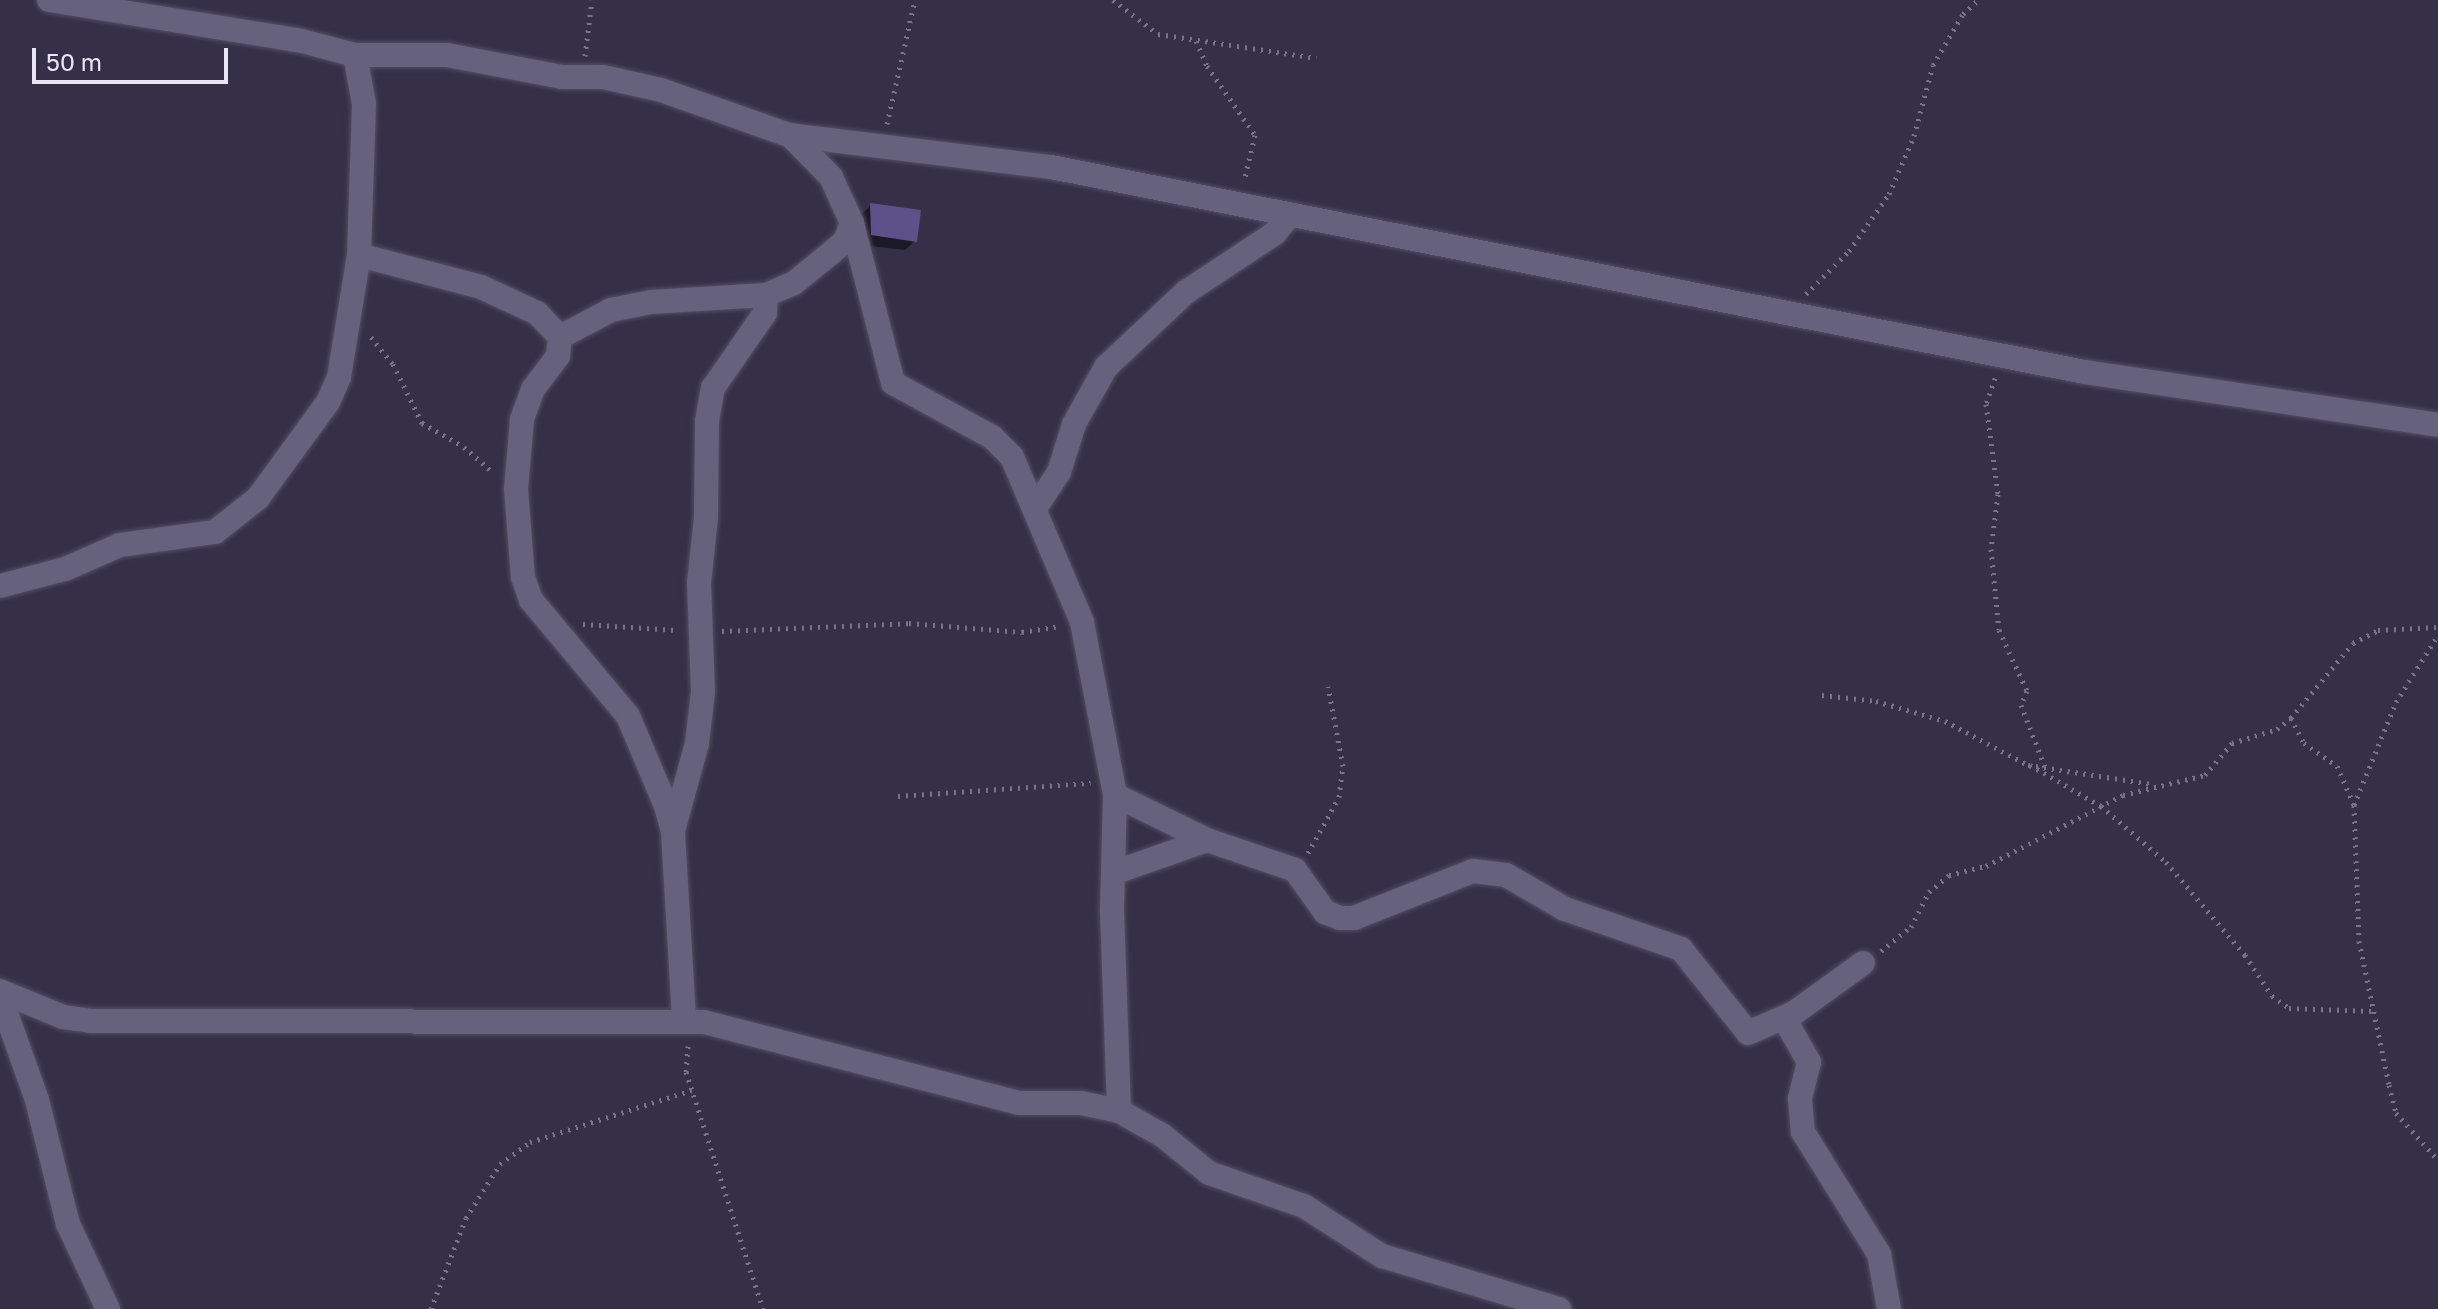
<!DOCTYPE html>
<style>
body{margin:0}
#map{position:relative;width:2438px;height:1309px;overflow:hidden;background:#353048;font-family:"Golos Text",sans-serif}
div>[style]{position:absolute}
.shadow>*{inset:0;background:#0007}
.building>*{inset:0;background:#5e5089}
.path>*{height:5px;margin-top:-2.5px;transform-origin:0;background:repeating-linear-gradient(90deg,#797489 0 2px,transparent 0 8px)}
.roads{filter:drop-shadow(0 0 2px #524e62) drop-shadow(0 0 2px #524e62)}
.minor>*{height:24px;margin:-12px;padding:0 12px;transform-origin:12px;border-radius:12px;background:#66617c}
span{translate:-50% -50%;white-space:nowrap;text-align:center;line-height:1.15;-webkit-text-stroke:6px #353048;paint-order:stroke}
.scale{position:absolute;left:32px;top:48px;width:196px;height:36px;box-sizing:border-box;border:4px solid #e9e6f5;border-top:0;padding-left:10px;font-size:24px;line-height:28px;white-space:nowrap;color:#e9e6f5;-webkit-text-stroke:6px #353048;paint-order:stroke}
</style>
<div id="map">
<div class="shadow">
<div style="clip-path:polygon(870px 206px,915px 241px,905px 250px,862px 245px,861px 215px)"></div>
</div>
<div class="building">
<div style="clip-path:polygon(870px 203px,921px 210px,917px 242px,871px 235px)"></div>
</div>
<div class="path">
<div style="left:1113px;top:0;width:56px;rotate:37.1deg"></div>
<div style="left:1158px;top:34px;width:160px;rotate:8.6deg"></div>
<div style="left:1196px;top:41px;width:27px;rotate:66deg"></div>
<div style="left:1207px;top:66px;width:84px;rotate:55.2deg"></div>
<div style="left:1255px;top:135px;width:47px;rotate:103.4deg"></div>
<div style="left:585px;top:56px;width:56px;rotate:-82.9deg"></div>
<div style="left:887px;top:124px;width:127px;rotate:-77.3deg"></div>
<div style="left:1806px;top:294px;width:61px;rotate:-45deg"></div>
<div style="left:1849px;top:251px;width:70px;rotate:-54.9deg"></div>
<div style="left:1889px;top:194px;width:63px;rotate:-66.7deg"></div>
<div style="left:1914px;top:136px;width:73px;rotate:-75deg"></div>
<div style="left:1933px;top:65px;width:59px;rotate:-59.5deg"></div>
<div style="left:1963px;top:14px;width:21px;rotate:-43deg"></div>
<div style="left:371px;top:337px;width:35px;rotate:51deg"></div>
<div style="left:393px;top:364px;width:66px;rotate:63.8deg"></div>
<div style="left:422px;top:423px;width:48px;rotate:29.7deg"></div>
<div style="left:464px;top:447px;width:37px;rotate:41deg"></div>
<div style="left:1995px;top:378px;width:28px;rotate:109deg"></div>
<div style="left:1986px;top:404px;width:91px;rotate:82.4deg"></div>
<div style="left:1998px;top:494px;width:55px;rotate:97.3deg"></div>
<div style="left:1991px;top:549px;width:81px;rotate:84.4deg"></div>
<div style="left:1999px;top:630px;width:67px;rotate:65.3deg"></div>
<div style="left:2027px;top:691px;width:15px;rotate:113deg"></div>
<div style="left:2021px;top:705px;width:66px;rotate:68.8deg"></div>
<div style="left:583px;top:624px;width:93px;rotate:3.7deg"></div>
<div style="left:722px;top:631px;width:187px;rotate:-2.4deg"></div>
<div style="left:909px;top:623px;width:113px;rotate:4.6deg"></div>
<div style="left:1022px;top:632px;width:37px;rotate:-9deg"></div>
<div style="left:1822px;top:695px;width:54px;rotate:6.3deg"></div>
<div style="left:1876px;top:701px;width:72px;rotate:16.2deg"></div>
<div style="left:1945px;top:721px;width:94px;rotate:27.9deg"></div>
<div style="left:2028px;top:765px;width:125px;rotate:8.7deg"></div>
<div style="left:2291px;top:718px;width:28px;rotate:63deg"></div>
<div style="left:2304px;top:743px;width:40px;rotate:34.9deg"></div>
<div style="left:2337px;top:766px;width:43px;rotate:66.4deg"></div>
<div style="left:2354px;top:805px;width:136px;rotate:87.9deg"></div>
<div style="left:2359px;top:941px;width:147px;rotate:78.2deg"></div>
<div style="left:2389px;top:1085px;width:29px;rotate:76deg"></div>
<div style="left:2396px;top:1113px;width:63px;rotate:48.2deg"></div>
<div style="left:2030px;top:765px;width:82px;rotate:30deg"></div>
<div style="left:2101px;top:806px;width:86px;rotate:40.7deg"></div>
<div style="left:2166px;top:862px;width:122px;rotate:49.7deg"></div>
<div style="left:2245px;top:955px;width:49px;rotate:56.6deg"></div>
<div style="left:2272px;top:996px;width:21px;rotate:35deg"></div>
<div style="left:2289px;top:1008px;width:82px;rotate:2.1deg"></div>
<div style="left:898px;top:796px;width:193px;rotate:-3.9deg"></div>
<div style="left:2354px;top:805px;width:111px;rotate:-67.8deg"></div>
<div style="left:2396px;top:702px;width:79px;rotate:-57.9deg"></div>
<div style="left:1308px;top:853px;width:64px;rotate:-61deg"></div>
<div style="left:1339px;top:797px;width:31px;rotate:-83deg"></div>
<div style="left:1343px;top:766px;width:81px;rotate:-100.6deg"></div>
<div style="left:1881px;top:951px;width:38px;rotate:-39deg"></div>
<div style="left:1911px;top:927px;width:39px;rotate:-63deg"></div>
<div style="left:1929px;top:892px;width:26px;rotate:-40deg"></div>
<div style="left:1949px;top:875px;width:38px;rotate:-14deg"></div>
<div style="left:1986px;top:866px;width:154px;rotate:-27.4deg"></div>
<div style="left:2123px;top:795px;width:84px;rotate:-13.7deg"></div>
<div style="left:2205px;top:775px;width:42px;rotate:-49.8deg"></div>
<div style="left:2232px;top:743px;width:47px;rotate:-17.3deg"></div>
<div style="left:2277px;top:729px;width:18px;rotate:-38deg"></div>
<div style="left:2291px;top:718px;width:97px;rotate:-50.4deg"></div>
<div style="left:2353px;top:643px;width:28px;rotate:-27deg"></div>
<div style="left:2378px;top:630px;width:60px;rotate:-2.9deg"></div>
<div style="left:688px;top:1046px;width:26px;rotate:94deg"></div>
<div style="left:686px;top:1072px;width:249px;rotate:72deg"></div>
<div style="left:431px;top:1309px;width:97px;rotate:-69deg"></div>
<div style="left:466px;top:1218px;width:64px;rotate:-57.8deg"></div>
<div style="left:500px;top:1164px;width:37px;rotate:-36deg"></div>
<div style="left:530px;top:1142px;width:170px;rotate:-17.8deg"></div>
</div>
<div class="roads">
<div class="minor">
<div style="left:49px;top:0;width:256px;rotate:9.2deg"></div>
<div style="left:302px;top:41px;width:55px;rotate:14.8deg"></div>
<div style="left:355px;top:55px;width:92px"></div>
<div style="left:447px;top:55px;width:117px;rotate:10.8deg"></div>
<div style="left:562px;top:77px;width:41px"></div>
<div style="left:603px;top:77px;width:59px;rotate:12.6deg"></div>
<div style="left:661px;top:90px;width:136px;rotate:19.4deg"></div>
<div style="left:789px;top:135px;width:264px;rotate:7deg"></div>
<div style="left:1051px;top:167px;width:1053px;rotate:11.22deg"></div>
<div style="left:2084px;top:372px;width:358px;rotate:8.5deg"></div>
<div style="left:790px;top:135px;width:59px;rotate:45.7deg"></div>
<div style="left:831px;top:177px;width:51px;rotate:65.5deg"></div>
<div style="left:852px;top:223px;width:165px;rotate:75.6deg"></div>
<div style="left:893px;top:383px;width:113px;rotate:28.6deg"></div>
<div style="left:992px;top:437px;width:28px;rotate:45deg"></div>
<div style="left:1012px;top:457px;width:179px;rotate:67deg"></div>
<div style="left:1082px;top:622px;width:176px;rotate:79.2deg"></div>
<div style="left:1115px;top:795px;width:115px;rotate:91.5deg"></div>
<div style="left:1112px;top:910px;width:201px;rotate:88deg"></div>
<div style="left:359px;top:255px;width:126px;rotate:14.7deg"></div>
<div style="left:481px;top:287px;width:62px;rotate:24.9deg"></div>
<div style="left:537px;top:313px;width:33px;rotate:46deg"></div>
<div style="left:560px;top:337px;width:19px;rotate:96deg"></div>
<div style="left:558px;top:356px;width:41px;rotate:127.1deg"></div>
<div style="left:533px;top:389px;width:33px;rotate:110deg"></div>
<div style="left:522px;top:420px;width:69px;rotate:95deg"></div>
<div style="left:516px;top:489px;width:88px;rotate:85.5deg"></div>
<div style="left:523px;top:577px;width:24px;rotate:71deg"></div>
<div style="left:531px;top:600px;width:151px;rotate:50.1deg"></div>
<div style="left:628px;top:716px;width:98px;rotate:67.1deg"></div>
<div style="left:666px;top:806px;width:28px;rotate:75deg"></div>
<div style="left:673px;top:833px;width:187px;rotate:86.6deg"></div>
<div style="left:560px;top:337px;width:58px;rotate:-27.9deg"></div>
<div style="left:611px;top:310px;width:41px;rotate:-11.3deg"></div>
<div style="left:651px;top:302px;width:115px;rotate:-3.5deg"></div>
<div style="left:766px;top:295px;width:30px;rotate:-23deg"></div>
<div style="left:794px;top:283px;width:48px;rotate:-39deg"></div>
<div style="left:831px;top:253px;width:18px;rotate:-41deg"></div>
<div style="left:845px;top:241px;width:19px;rotate:-69deg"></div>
<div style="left:1036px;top:507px;width:42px;rotate:-56.7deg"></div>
<div style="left:1059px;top:472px;width:50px;rotate:-72.6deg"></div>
<div style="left:1074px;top:424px;width:65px;rotate:-60.7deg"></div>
<div style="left:1106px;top:367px;width:110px;rotate:-43.2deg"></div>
<div style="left:1186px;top:292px;width:107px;rotate:-33.5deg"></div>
<div style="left:1275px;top:233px;width:22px;rotate:-51deg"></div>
<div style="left:0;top:586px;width:67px;rotate:-14.7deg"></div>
<div style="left:65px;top:569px;width:60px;rotate:-23.6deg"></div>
<div style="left:120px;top:545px;width:96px;rotate:-7.8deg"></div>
<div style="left:215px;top:532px;width:55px;rotate:-38.3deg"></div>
<div style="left:258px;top:498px;width:119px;rotate:-53.9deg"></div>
<div style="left:328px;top:402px;width:27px;rotate:-66deg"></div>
<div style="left:339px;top:377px;width:124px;rotate:-80.7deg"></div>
<div style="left:359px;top:255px;width:151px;rotate:-88.1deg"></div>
<div style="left:364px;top:104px;width:50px;rotate:-100.4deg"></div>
<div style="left:1115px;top:795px;width:102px;rotate:26.1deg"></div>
<div style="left:1207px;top:840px;width:93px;rotate:18.8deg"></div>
<div style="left:1295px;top:870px;width:52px;rotate:54.5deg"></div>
<div style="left:1325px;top:912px;width:16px;rotate:22deg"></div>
<div style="left:1340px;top:918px;width:14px"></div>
<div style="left:1354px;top:918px;width:128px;rotate:-21.6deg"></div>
<div style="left:1473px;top:871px;width:33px;rotate:7deg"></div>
<div style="left:1506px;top:875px;width:68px;rotate:30deg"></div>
<div style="left:1565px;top:909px;width:123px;rotate:19deg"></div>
<div style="left:1681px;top:949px;width:107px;rotate:51.4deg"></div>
<div style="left:1748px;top:1033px;width:50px;rotate:-23.5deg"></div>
<div style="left:1794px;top:1013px;width:85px;rotate:-35.9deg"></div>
<div style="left:673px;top:831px;width:91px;rotate:-74.7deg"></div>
<div style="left:697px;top:743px;width:51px;rotate:-83.3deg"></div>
<div style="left:703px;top:692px;width:109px;rotate:-92.1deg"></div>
<div style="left:699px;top:583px;width:66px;rotate:-83.9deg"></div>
<div style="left:706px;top:517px;width:96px;rotate:-89.4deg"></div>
<div style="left:707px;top:421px;width:34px;rotate:-80deg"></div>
<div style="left:713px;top:388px;width:91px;rotate:-55.3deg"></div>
<div style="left:765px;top:313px;width:18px;rotate:-87deg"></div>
<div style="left:1113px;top:873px;width:100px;rotate:-19.3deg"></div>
<div style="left:0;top:991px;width:68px;rotate:22.4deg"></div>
<div style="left:63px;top:1017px;width:28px;rotate:8deg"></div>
<div style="left:91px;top:1021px;width:613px;rotate:0.09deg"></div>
<div style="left:704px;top:1022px;width:326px;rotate:14.4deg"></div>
<div style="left:1020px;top:1103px;width:61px"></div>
<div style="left:1081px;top:1103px;width:39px;rotate:12deg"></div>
<div style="left:1119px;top:1111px;width:49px;rotate:29.2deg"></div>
<div style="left:1162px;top:1135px;width:60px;rotate:39deg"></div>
<div style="left:1209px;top:1173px;width:101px;rotate:19.2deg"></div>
<div style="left:1304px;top:1206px;width:93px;rotate:32.7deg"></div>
<div style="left:1382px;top:1256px;width:185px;rotate:16.7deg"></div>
<div style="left:0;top:996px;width:110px;rotate:70.4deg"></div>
<div style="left:37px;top:1100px;width:128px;rotate:76deg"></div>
<div style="left:68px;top:1224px;width:94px;rotate:64.8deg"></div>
<div style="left:1784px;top:1018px;width:51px;rotate:60.4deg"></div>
<div style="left:1809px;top:1062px;width:38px;rotate:104deg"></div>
<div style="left:1800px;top:1099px;width:33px;rotate:85deg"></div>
<div style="left:1803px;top:1132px;width:144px;rotate:58.1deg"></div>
<div style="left:1879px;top:1254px;width:56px;rotate:79.7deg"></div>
</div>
</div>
<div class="scale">50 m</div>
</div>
